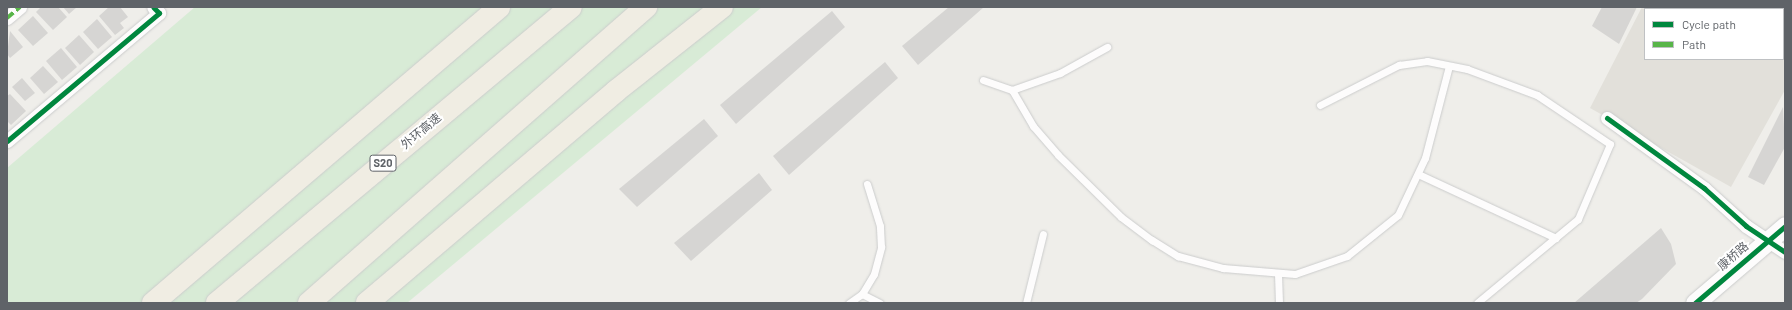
<!DOCTYPE html>
<meta charset="utf-8">
<style>
body{margin:0}
#map{position:relative;width:1792px;height:310px;overflow:hidden;background:#efeeea;font-family:Barlow,"Noto Sans SC",sans-serif}
div>[style]{position:absolute}
.education>*{inset:0;background:#e2e0da}
.green>*{inset:0;background:#d8ebd6}
.building>*{inset:0;background:#d6d5d3}
.roads{filter:drop-shadow(0 0 1px #cbcccc) drop-shadow(0 0 1px #cbcccc)}
.service>*{height:7px;margin:-3.5px;padding:0 3.5px;transform-origin:3.5px;border-radius:3.5px;background:#fdfcfc}
.minor>*{height:13px;margin:-6.5px;padding:0 6.5px;transform-origin:6.5px;border-radius:6.5px;background:#fdfcfc}
.secondary>*{height:19px;margin:-9.5px;padding:0 9.5px;transform-origin:9.5px;border-radius:9.5px;background:#fdfcfc}
.motorway>*{height:22px;margin:-11px;padding:0 11px;transform-origin:11px;border-radius:11px;background:#f0ede3}
.quiet>*{height:4px;margin-top:-2px;transform-origin:0;background:repeating-linear-gradient(90deg,#58b549 0 8px,transparent 0 12px)}
.cycleway>*{height:5px;margin:-2.5px;padding:0 2.5px;transform-origin:2.5px;border-radius:2.5px;background:#00873e}
span{translate:-50% -50%;white-space:nowrap;text-align:center;line-height:1.15;-webkit-text-stroke:4px #fff;paint-order:stroke}
.shield-label span{padding:1px 3px;background:#fff;border:1px solid;border-radius:3px;-webkit-text-stroke-width:0}
.shield-label{font-size:11px;color:#5f6368;font-weight:700}
.street-label{font-size:12px;color:#5f6368}
.frame{position:absolute;inset:0;border:8px solid #5f6368;pointer-events:none}
.legend{position:absolute;left:1644px;top:8px;width:140px;height:52px;box-sizing:border-box;background:#fff;border:1px solid #bfc1c3;margin:0;padding:5px 7px;list-style:none;font-size:12px;color:#5f6368}
.legend li{display:flex;align-items:center;gap:8px;height:20px}
.legend b{width:20px;border:1px solid #bfc1c3}
</style>
<div id="map">
<div class="education">
<div style="clip-path:polygon(evenodd,1642px 7px,1785px 7px,1785px 90px,1731px 187px,1590px 108px,1642px 7px,1645px 9px,1783px 9px,1783px 59px,1645px 59px,1645px 9px)"></div>
</div>
<div class="green">
<div style="clip-path:polygon(195px 7px,762px 7px,407px 303px,7px 303px,7px 168px)"></div>
</div>
<div class="building">
<div style="clip-path:polygon(41px 7px,58px 7px,67px 17px,53px 30px,36px 12px)"></div>
<div style="clip-path:polygon(63px 7px,77px 7px,69px 14px)"></div>
<div style="clip-path:polygon(109px 7px,120px 7px,128px 17px,120px 23px,124px 28px,115px 35px,99px 16px)"></div>
<div style="clip-path:polygon(949px 7px,984px 7px,918px 65px,902px 46px)"></div>
<div style="clip-path:polygon(1602px 7px,1637px 7px,1619px 44px,1592px 26px)"></div>
<div style="clip-path:polygon(832px 11px,845px 27px,736px 124px,720px 105px)"></div>
<div style="clip-path:polygon(33px 16px,48px 33px,33px 46px,18px 30px)"></div>
<div style="clip-path:polygon(97px 19px,112px 37px,98px 49px,83px 32px)"></div>
<div style="clip-path:polygon(10px 31px,23px 47px,10px 58px,7px 54px)"></div>
<div style="clip-path:polygon(79px 35px,94px 52px,80px 65px,65px 48px)"></div>
<div style="clip-path:polygon(61px 48px,77px 67px,62px 80px,46px 61px)"></div>
<div style="clip-path:polygon(885px 62px,898px 78px,789px 175px,773px 156px)"></div>
<div style="clip-path:polygon(43px 66px,58px 82px,44px 94px,30px 78px)"></div>
<div style="clip-path:polygon(22px 78px,35px 93px,25px 101px,12px 87px)"></div>
<div style="clip-path:polygon(10px 94px,26px 111px,11px 125px,7px 121px,7px 96px)"></div>
<div style="clip-path:polygon(1783px 107px,1785px 147px,1764px 185px,1748px 177px)"></div>
<div style="clip-path:polygon(704px 119px,718px 136px,637px 207px,619px 189px)"></div>
<div style="clip-path:polygon(759px 173px,772px 190px,691px 261px,674px 243px)"></div>
<div style="clip-path:polygon(1661px 228px,1671px 244px,1676px 264px,1642px 299px,1636px 303px,1574px 303px)"></div>
</div>
<div class="roads">
<div class="service">
<div style="left:983px;top:80px;width:31px;rotate:19deg"></div>
<div style="left:1012px;top:90px;width:51px;rotate:-19.5deg"></div>
<div style="left:1060px;top:73px;width:54px;rotate:-29deg"></div>
<div style="left:1012px;top:90px;width:42px;rotate:59.7deg"></div>
<div style="left:1033px;top:126px;width:38px;rotate:49deg"></div>
<div style="left:1058px;top:155px;width:88px;rotate:44.5deg"></div>
<div style="left:1121px;top:217px;width:39px;rotate:37deg"></div>
<div style="left:1152px;top:240px;width:31px;rotate:32deg"></div>
<div style="left:1178px;top:256px;width:47px;rotate:14.9deg"></div>
<div style="left:1223px;top:268px;width:72px;rotate:4.8deg"></div>
<div style="left:1295px;top:274px;width:55px;rotate:-19.1deg"></div>
<div style="left:1347px;top:256px;width:65px;rotate:-38.8deg"></div>
<div style="left:1398px;top:215px;width:63px;rotate:-64.7deg"></div>
<div style="left:1425px;top:158px;width:95px;rotate:-75.4deg"></div>
<div style="left:1320px;top:105px;width:89px;rotate:-26.9deg"></div>
<div style="left:1399px;top:65px;width:28px;rotate:-8deg"></div>
<div style="left:1427px;top:61px;width:41px;rotate:11.3deg"></div>
<div style="left:1467px;top:69px;width:75px;rotate:20.4deg"></div>
<div style="left:1537px;top:95px;width:88px;rotate:33.9deg"></div>
<div style="left:1610px;top:144px;width:82px;rotate:113.1deg"></div>
<div style="left:1578px;top:219px;width:131px;rotate:140.3deg"></div>
<div style="left:1418px;top:174px;width:152px;rotate:24.9deg"></div>
<div style="left:1278px;top:274px;width:29px;rotate:88deg"></div>
<div style="left:862px;top:294px;width:20px;rotate:27deg"></div>
<div style="left:849px;top:303px;width:16px;rotate:-35deg"></div>
<div style="left:862px;top:294px;width:23px;rotate:-59deg"></div>
<div style="left:874px;top:274px;width:28px;rotate:-75deg"></div>
<div style="left:881px;top:247px;width:21px;rotate:-93deg"></div>
<div style="left:880px;top:226px;width:44px;rotate:-107.2deg"></div>
<div style="left:1026px;top:303px;width:71px;rotate:-76.2deg"></div>
</div>
<div class="minor">
<div style="left:7px;top:18px;width:17px;rotate:-40deg"></div>
<div style="left:1607px;top:118px;width:120px;rotate:35.8deg"></div>
<div style="left:1704px;top:188px;width:57px;rotate:42.1deg"></div>
<div style="left:1746px;top:226px;width:47px;rotate:33.7deg"></div>
<div style="left:7px;top:141px;width:199px;rotate:-40.1deg"></div>
<div style="left:159px;top:13px;width:8px;rotate:-135deg"></div>
</div>
<div class="secondary">
<div style="left:1695px;top:303px;width:118px;rotate:-40.5deg"></div>
</div>
<div class="motorway">
<div style="left:153px;top:303px;width:455px;rotate:-40.5deg"></div>
<div style="left:217px;top:303px;width:461px;rotate:-39.9deg"></div>
<div style="left:309px;top:303px;width:449px;rotate:-41.3deg"></div>
<div style="left:367px;top:303px;width:327px;rotate:-40.4deg"></div>
<div style="left:616px;top:91px;width:135px;rotate:-38.4deg"></div>
</div>
</div>
<div class="quiet">
<div style="left:7px;top:18px;width:17px;rotate:-40deg"></div>
</div>
<div class="cycleway">
<div style="left:1607px;top:118px;width:120px;rotate:35.8deg"></div>
<div style="left:1704px;top:188px;width:57px;rotate:42.1deg"></div>
<div style="left:1746px;top:226px;width:47px;rotate:33.7deg"></div>
<div style="left:7px;top:141px;width:199px;rotate:-40.1deg"></div>
<div style="left:159px;top:13px;width:8px;rotate:-135deg"></div>
<div style="left:1695px;top:303px;width:118px;rotate:-40.5deg"></div>
</div>
<div class="shield-label">
<span style="left:383px;top:163px">S20</span>
</div>
<div class="street-label">
<span style="left:421px;top:131px;rotate:-40deg">外环高速</span>
<span style="left:1733px;top:256px;rotate:-41deg">康桥路</span>
</div>
<div class="frame"></div>
<ul class="legend">
<li><b style="height:5px;background:#00873e"></b>Cycle path</li>
<li><b style="height:5px;background:#58b549"></b>Path</li>
</ul>
</div>
